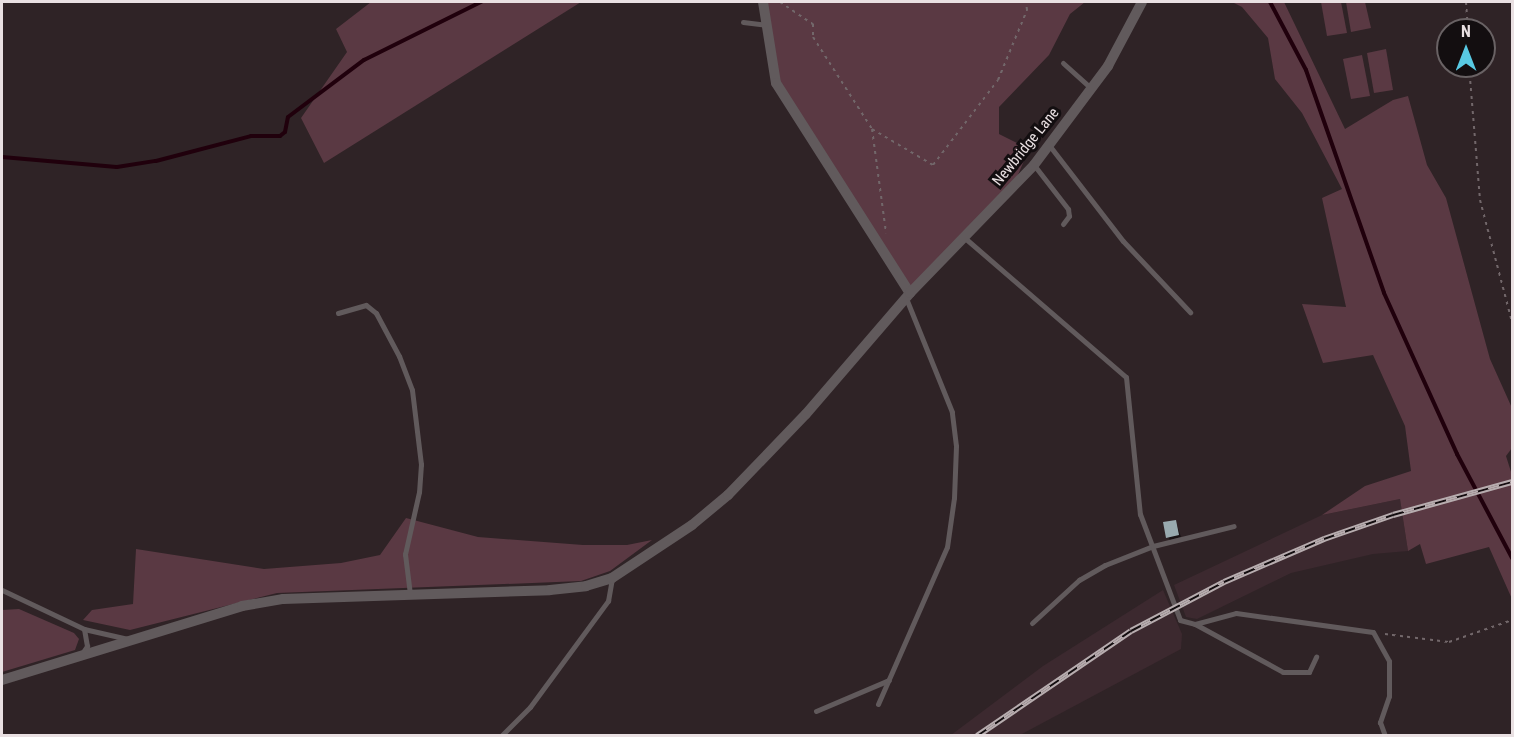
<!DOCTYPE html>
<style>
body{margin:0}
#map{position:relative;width:1514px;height:737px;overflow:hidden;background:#2f2326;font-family:"Roboto Condensed",sans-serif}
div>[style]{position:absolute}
.built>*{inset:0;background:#3c292f}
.green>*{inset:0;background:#5a3943}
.shadow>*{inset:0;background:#0007}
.stream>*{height:4px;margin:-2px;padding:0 2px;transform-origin:2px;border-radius:2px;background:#20000c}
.building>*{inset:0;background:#99aaaf}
.path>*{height:2px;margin-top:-1px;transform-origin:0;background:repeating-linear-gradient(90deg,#72676a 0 3px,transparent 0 7.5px)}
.service>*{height:5px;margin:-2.5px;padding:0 2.5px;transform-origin:2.5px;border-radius:2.5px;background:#615a5c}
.minor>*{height:10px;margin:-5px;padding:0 5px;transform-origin:5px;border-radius:5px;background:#615a5c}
.rail>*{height:6px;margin-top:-3px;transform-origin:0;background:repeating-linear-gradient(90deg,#130e10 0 11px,#b7adaf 0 22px);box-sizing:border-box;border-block:2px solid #b7adaf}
span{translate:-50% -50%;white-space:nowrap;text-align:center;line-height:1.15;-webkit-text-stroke:6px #130e10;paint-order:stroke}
.street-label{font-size:15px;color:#e9e0e2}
.frame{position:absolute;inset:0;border:3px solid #e9e0e2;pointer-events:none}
.north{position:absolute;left:1436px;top:18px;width:60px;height:60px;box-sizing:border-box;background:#130e10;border:2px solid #696264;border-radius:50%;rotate:0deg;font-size:16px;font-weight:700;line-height:24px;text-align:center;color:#e9e0e2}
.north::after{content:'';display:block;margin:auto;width:21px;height:27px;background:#58c9e3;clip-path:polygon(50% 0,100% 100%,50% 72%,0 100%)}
</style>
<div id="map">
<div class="built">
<div style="clip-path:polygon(1400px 499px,1408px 551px,1373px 554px,1291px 573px,1197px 619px,1186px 617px,1174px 585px,1322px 515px)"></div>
<div style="clip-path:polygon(1163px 590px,1182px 634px,1181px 649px,1020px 735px,951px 735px,1043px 666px)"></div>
</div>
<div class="green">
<div style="clip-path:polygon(371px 2px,581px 2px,324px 163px,301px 118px,347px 52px,336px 29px)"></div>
<div style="clip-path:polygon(763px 2px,1085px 2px,1070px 14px,1049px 55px,999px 107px,999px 134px,1029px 149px,1012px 189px,910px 293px,776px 83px)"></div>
<div style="clip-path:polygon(1232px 2px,1284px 2px,1345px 129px,1393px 100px,1408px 96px,1427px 165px,1446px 198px,1490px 359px,1512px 408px,1512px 448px,1506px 456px,1512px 475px,1512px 599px,1489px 547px,1426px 564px,1420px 544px,1408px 551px,1400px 499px,1322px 515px,1365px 486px,1411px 471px,1405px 426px,1373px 355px,1323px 363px,1302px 304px,1346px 307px,1322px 198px,1342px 189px,1302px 113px,1275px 79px,1268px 38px,1242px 7px)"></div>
<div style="clip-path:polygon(1321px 2px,1341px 2px,1347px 33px,1327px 36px)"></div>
<div style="clip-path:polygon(1346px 2px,1365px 2px,1371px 28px,1351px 32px)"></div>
<div style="clip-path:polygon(1386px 49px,1393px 90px,1374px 93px,1367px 53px)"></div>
<div style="clip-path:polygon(1362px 55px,1370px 96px,1351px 99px,1343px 59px)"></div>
<div style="clip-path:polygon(406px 518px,478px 537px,583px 545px,627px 545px,652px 540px,610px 571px,581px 581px,277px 593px,130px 630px,83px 620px,92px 610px,133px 604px,136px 549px,264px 569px,341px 563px,380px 555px)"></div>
<div style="clip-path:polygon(19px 609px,74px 633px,79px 639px,75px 650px,2px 672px,2px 610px)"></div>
</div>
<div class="shadow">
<div style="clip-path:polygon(1176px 522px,1181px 537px,1170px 540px,1168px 537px)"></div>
</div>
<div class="stream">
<div style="left:1270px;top:2px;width:77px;rotate:62.1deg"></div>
<div style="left:1306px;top:70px;width:236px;rotate:70.7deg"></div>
<div style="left:1384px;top:293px;width:177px;rotate:65.6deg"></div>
<div style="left:1457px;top:454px;width:118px;rotate:62.1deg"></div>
<div style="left:2px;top:157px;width:115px;rotate:5deg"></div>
<div style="left:117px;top:167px;width:39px;rotate:-9deg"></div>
<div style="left:156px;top:161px;width:98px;rotate:-14.7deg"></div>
<div style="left:251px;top:136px;width:29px"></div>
<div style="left:280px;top:136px;width:6px;rotate:-39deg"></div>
<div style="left:285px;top:132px;width:15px;rotate:-79deg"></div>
<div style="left:288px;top:117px;width:95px;rotate:-36.9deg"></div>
<div style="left:364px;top:60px;width:131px;rotate:-26.4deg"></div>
</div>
<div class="building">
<div style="clip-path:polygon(1176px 520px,1179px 535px,1166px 538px,1163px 522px)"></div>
</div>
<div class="path">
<div style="left:780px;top:2px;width:40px;rotate:34deg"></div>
<div style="left:813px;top:24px;width:13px;rotate:90deg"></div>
<div style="left:813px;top:37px;width:109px;rotate:57.3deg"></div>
<div style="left:872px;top:129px;width:71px;rotate:30.5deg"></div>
<div style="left:933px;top:165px;width:107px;rotate:-52.6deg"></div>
<div style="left:998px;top:80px;width:76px;rotate:-67.5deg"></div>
<div style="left:1027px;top:10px;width:8px;rotate:-97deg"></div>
<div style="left:1466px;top:2px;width:28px;rotate:86deg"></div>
<div style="left:1469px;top:66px;width:134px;rotate:85.3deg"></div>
<div style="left:1480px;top:200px;width:126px;rotate:75.3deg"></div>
<div style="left:872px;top:129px;width:105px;rotate:82.3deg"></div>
<div style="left:1385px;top:634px;width:64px;rotate:7.1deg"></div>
<div style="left:1449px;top:642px;width:67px;rotate:-19.2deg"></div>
</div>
<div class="service">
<div style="left:743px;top:22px;width:23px;rotate:7deg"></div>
<div style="left:1063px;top:63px;width:38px;rotate:42deg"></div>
<div style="left:1049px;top:145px;width:121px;rotate:52.4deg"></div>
<div style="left:1123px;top:241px;width:98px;rotate:46.7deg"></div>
<div style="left:1034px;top:165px;width:56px;rotate:52.3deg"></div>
<div style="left:1068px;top:209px;width:7px;rotate:82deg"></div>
<div style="left:1069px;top:216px;width:10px;rotate:127deg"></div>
<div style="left:966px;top:239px;width:211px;rotate:40.8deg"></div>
<div style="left:1126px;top:377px;width:138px;rotate:84.2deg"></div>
<div style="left:1140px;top:514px;width:113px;rotate:69.3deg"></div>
<div style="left:1180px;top:620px;width:16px;rotate:15deg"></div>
<div style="left:1195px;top:624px;width:42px;rotate:-15deg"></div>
<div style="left:1236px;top:613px;width:138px;rotate:7.9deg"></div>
<div style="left:1373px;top:632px;width:33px;rotate:61deg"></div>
<div style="left:1389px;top:661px;width:35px;rotate:90deg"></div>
<div style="left:1389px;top:696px;width:28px;rotate:109deg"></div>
<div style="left:1380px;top:722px;width:15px;rotate:70deg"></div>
<div style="left:338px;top:313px;width:29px;rotate:-16deg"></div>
<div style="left:366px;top:305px;width:13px;rotate:39deg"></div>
<div style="left:376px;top:313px;width:49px;rotate:61.9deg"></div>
<div style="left:399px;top:356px;width:36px;rotate:69deg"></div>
<div style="left:412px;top:390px;width:75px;rotate:83.1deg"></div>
<div style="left:421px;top:464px;width:28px;rotate:94deg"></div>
<div style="left:419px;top:492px;width:64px;rotate:102.7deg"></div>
<div style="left:405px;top:554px;width:40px;rotate:82.9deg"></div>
<div style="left:2px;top:590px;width:91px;rotate:25.4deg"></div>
<div style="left:84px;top:629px;width:45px;rotate:12.8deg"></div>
<div style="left:1032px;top:623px;width:64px;rotate:-42.5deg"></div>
<div style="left:1079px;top:580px;width:30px;rotate:-30deg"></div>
<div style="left:1105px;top:565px;width:52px;rotate:-21.6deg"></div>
<div style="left:1153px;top:546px;width:83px;rotate:-13.9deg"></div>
<div style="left:1195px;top:624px;width:100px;rotate:28.6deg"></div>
<div style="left:1283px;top:672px;width:26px"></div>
<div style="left:1309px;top:672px;width:17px;rotate:-65deg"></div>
<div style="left:81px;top:655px;width:11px;rotate:-56deg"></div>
<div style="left:87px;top:646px;width:17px;rotate:-100deg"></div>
<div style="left:878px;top:704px;width:171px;rotate:-66.3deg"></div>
<div style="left:947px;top:547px;width:49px;rotate:-81.9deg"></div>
<div style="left:954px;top:498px;width:52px;rotate:-87.8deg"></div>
<div style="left:956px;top:446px;width:34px;rotate:-97deg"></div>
<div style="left:952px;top:412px;width:123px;rotate:-112deg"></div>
<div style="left:816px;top:711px;width:79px;rotate:-23deg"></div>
<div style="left:501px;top:736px;width:41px;rotate:-45deg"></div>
<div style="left:530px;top:707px;width:132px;rotate:-53.7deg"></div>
<div style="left:608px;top:601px;width:23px;rotate:-80deg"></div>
</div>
<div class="minor">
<div style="left:763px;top:2px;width:82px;rotate:80.9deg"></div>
<div style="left:776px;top:83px;width:249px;rotate:57.5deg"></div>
<div style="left:2px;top:680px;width:251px;rotate:-17.1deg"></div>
<div style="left:242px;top:606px;width:42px;rotate:-9.7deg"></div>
<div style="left:283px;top:599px;width:267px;rotate:-1.9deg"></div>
<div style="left:550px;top:590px;width:36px;rotate:-6deg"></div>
<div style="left:586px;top:586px;width:27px;rotate:-17deg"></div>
<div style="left:612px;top:578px;width:96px;rotate:-33.5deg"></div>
<div style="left:692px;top:525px;width:47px;rotate:-39.8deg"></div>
<div style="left:728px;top:495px;width:112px;rotate:-46.1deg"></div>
<div style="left:806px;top:414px;width:160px;rotate:-49.3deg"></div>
<div style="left:910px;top:293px;width:178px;rotate:-45.9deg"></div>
<div style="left:1034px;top:165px;width:124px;rotate:-53.2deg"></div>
<div style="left:1108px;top:66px;width:72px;rotate:-62deg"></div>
</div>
<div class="rail">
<div style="left:977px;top:736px;width:186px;rotate:-34.3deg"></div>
<div style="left:1131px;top:631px;width:105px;rotate:-27.8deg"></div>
<div style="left:1224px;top:582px;width:109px;rotate:-23.3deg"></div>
<div style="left:1324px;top:539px;width:73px;rotate:-19.2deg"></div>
<div style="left:1393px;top:515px;width:123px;rotate:-15.5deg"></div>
</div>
<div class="street-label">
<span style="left:1026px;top:147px;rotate:-51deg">Newbridge Lane</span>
</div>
<div class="frame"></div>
<div class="north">N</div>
</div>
